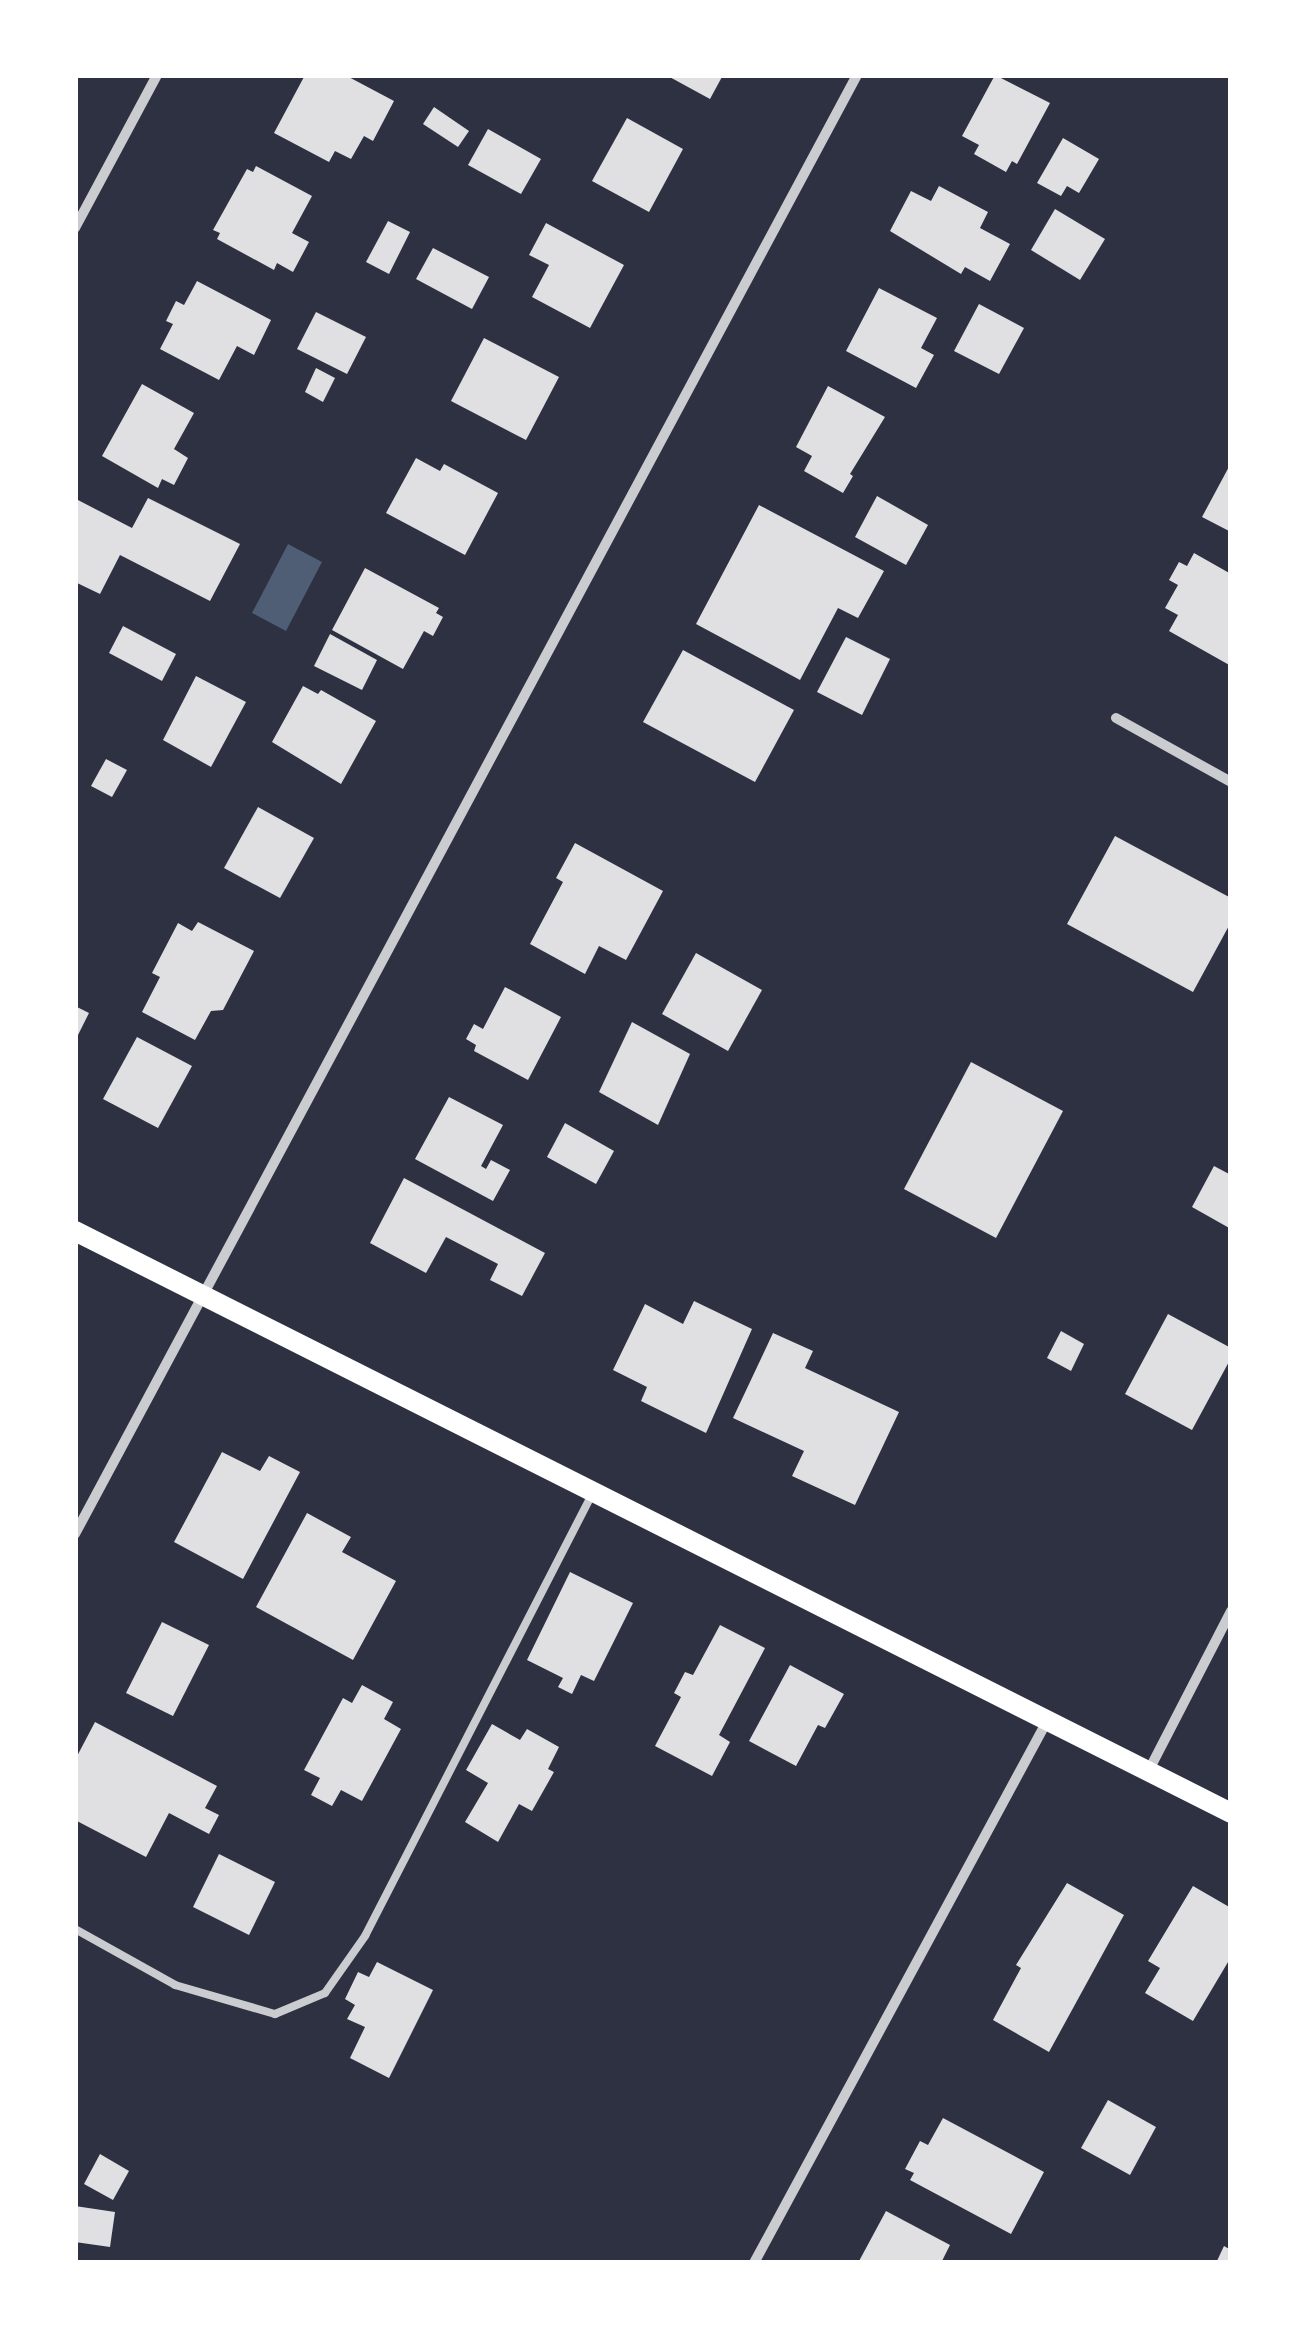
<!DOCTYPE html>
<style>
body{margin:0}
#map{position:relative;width:1306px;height:2338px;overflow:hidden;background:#2d3142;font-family:Bitter,serif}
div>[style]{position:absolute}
.water>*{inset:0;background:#4f5d75}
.building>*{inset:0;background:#e0e0e3}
.service>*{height:8px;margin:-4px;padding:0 4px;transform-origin:4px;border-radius:4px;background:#caccd0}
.minor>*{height:10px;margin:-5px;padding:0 5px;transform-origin:5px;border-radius:5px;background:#caccd0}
.secondary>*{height:20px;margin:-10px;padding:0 10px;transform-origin:10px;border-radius:10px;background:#fff}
span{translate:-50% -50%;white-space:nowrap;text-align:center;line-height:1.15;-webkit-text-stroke:9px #fff;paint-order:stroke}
.frame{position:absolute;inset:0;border:78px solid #fff;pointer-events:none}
</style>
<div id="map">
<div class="water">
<div style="clip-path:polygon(288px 544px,322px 562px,286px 631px,252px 613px)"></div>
</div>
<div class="building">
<div style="clip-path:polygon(305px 75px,345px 75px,394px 101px,373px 141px,364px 136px,351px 159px,335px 151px,329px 162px,274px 133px)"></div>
<div style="clip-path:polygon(666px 75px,723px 75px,710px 99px)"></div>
<div style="clip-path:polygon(995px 75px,1050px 103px,1017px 164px,1012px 161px,1006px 172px,974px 154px,979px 145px,962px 136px)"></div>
<div style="clip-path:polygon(434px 107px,469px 131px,458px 147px,423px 124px)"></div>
<div style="clip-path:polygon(627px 118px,683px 149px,649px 212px,592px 181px)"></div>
<div style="clip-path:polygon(488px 129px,541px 159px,521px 194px,468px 165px)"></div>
<div style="clip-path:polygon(1063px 138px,1099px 159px,1079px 193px,1067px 186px,1061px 196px,1037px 183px)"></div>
<div style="clip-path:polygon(256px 166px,312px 196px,292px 233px,309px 242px,293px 272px,277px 263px,274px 270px,217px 239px,220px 233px,213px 230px,247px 169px,253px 172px)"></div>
<div style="clip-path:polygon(939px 186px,988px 212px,980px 228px,1010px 244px,990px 281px,965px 267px,961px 274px,890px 231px,911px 191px,931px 201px)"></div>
<div style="clip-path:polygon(1055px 209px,1105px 239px,1080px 280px,1031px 250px)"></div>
<div style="clip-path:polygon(388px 221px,410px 232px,389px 274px,366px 262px)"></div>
<div style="clip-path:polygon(546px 223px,624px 265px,590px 328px,532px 297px,549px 265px,529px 255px)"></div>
<div style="clip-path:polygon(433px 248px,489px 277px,472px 309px,416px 279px)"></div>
<div style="clip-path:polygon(197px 281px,271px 320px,254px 355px,237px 346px,219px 380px,160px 349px,173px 324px,166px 321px,176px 301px,184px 305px)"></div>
<div style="clip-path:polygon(879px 288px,937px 318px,921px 348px,934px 355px,916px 388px,846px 351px)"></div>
<div style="clip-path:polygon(979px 304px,1024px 328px,999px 374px,954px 351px)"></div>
<div style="clip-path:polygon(316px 312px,366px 337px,347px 374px,297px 349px)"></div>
<div style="clip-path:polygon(484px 338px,559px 377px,526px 440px,451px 401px)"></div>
<div style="clip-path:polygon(316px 368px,335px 378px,323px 402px,305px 392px)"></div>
<div style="clip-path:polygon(142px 384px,194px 413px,174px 449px,188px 458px,174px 485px,162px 479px,158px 488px,102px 456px)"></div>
<div style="clip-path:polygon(828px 386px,885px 417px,850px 474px,853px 476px,843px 493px,804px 471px,812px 456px,796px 447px)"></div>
<div style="clip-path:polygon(416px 458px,440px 471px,444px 464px,498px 493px,465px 555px,386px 513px)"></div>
<div style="clip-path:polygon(1231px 463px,1231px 532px,1202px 517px)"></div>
<div style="clip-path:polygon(877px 496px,928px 525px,906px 565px,855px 537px)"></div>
<div style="clip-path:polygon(148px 498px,240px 544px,210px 601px,120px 555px,100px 594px,75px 582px,76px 499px,132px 528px)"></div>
<div style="clip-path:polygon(759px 505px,884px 571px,858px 618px,838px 608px,800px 680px,696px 624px)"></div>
<div style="clip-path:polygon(1194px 553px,1231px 574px,1231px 666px,1169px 631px,1178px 615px,1165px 608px,1178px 585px,1169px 580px,1179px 562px,1187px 566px)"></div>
<div style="clip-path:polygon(365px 568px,439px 608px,436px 613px,443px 617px,433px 636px,424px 631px,403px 669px,332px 630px)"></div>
<div style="clip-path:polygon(123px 626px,176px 654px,162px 681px,109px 653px)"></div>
<div style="clip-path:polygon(330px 634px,377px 660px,362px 690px,314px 666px)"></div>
<div style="clip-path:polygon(846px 637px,890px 659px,862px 715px,817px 692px)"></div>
<div style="clip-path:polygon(683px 650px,794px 710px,755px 782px,643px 722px)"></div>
<div style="clip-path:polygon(196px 676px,246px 702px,211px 767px,163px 740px)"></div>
<div style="clip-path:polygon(303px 686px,318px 694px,321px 690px,376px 721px,341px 784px,272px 742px)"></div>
<div style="clip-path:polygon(106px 759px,127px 770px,112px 797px,91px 786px)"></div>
<div style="clip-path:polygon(258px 807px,314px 838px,280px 898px,224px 868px)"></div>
<div style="clip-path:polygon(1115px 836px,1231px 898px,1231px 922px,1193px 992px,1067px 924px)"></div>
<div style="clip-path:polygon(575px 843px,663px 891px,626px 960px,599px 946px,585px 974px,530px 944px,563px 882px,556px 878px)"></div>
<div style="clip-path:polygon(198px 922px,254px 951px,223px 1010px,211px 1011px,195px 1040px,142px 1012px,160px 977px,152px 973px,178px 923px,192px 931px)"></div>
<div style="clip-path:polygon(696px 953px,762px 990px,728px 1051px,662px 1014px)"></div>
<div style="clip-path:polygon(505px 987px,561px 1017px,528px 1080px,474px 1051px,476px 1045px,466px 1039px,474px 1024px,483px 1029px)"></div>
<div style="clip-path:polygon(75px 1006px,89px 1013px,75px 1041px)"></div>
<div style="clip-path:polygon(632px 1022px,690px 1054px,658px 1125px,599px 1092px)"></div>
<div style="clip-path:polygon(137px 1037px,192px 1066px,158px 1128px,103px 1099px)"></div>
<div style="clip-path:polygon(971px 1062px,1063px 1111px,996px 1238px,904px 1189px)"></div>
<div style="clip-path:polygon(449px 1097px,503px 1125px,481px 1166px,486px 1169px,491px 1160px,510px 1170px,493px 1201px,415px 1159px)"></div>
<div style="clip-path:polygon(565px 1123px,614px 1151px,596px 1184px,547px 1157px)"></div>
<div style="clip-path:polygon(1214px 1166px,1231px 1175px,1231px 1229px,1192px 1207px)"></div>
<div style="clip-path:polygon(404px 1178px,545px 1253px,522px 1296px,490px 1280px,498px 1264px,446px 1237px,426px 1273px,370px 1243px)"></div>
<div style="clip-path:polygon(694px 1301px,752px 1329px,706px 1433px,641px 1401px,647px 1387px,613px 1370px,645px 1304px,683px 1324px)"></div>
<div style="clip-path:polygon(1168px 1314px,1231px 1348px,1231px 1358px,1192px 1430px,1125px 1394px)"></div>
<div style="clip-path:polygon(1061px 1331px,1084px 1344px,1071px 1371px,1047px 1358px)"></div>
<div style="clip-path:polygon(773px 1333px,813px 1351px,805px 1368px,899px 1412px,855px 1505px,792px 1476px,804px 1451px,733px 1418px)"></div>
<div style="clip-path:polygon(222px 1452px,260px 1471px,269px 1456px,300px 1472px,243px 1579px,174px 1542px)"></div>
<div style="clip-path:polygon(307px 1513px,351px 1537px,342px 1552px,396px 1581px,353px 1660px,256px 1607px)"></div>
<div style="clip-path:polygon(570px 1572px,633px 1603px,594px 1681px,581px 1675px,572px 1694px,558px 1687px,563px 1678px,527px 1660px)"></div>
<div style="clip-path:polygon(162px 1622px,209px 1645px,173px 1716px,126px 1693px)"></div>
<div style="clip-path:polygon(720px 1625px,765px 1648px,719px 1735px,730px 1742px,712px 1776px,655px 1746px,681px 1697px,674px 1693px,685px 1672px,693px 1675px)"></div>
<div style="clip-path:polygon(790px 1665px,844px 1694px,825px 1728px,818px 1725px,796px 1766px,749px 1741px)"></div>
<div style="clip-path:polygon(362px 1685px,393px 1702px,384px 1719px,401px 1729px,362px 1801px,341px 1790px,332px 1806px,311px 1795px,320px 1778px,304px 1770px,343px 1698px,352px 1703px)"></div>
<div style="clip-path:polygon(95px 1722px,217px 1786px,205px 1808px,219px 1815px,209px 1834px,169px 1813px,146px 1857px,75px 1820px,75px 1760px)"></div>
<div style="clip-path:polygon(492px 1724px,520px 1740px,527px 1729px,559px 1747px,548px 1769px,554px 1772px,532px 1811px,519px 1804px,498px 1842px,465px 1822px,488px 1783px,466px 1770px)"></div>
<div style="clip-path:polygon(219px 1854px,275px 1882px,249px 1935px,193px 1907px)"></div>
<div style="clip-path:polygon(1067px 1883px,1124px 1915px,1049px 2052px,993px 2020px,1021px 1968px,1016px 1965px)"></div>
<div style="clip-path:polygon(1193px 1886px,1231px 1908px,1231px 1957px,1193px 2021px,1145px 1993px,1160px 1968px,1148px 1961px)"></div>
<div style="clip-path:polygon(377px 1962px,433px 1990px,389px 2078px,350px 2058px,365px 2027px,347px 2019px,355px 2005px,345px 1999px,358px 1972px,369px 1977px)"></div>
<div style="clip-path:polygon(1108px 2100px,1156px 2127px,1130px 2175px,1081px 2148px)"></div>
<div style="clip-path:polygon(943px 2118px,1044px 2172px,1011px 2234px,910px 2180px,914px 2173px,905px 2169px,920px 2141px,928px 2145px)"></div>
<div style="clip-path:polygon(100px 2154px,129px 2171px,113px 2200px,84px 2184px)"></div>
<div style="clip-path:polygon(75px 2206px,115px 2212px,110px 2247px,75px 2242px)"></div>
<div style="clip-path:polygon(886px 2211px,950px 2245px,941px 2263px,858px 2263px)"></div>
<div style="clip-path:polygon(1224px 2246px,1231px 2250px,1231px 2263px,1216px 2263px)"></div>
</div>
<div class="service">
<div style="left:75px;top:1929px;width:115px;rotate:29.2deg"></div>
<div style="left:175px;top:1985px;width:104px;rotate:16.2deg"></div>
<div style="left:275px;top:2014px;width:54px;rotate:-22.8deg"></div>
<div style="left:325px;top:1993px;width:70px;rotate:-54.9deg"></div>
<div style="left:365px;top:1936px;width:497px;rotate:-62.8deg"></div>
</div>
<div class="minor">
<div style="left:75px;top:228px;width:174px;rotate:-61.8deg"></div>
<div style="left:1116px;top:718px;width:132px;rotate:29.1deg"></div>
<div style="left:75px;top:1534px;width:1655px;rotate:-61.81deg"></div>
<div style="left:1149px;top:1770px;width:179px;rotate:-62.7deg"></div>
<div style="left:754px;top:2263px;width:616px;rotate:-61.6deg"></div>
</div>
<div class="secondary">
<div style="left:75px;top:1231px;width:1294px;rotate:26.72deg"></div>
</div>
<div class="frame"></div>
</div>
